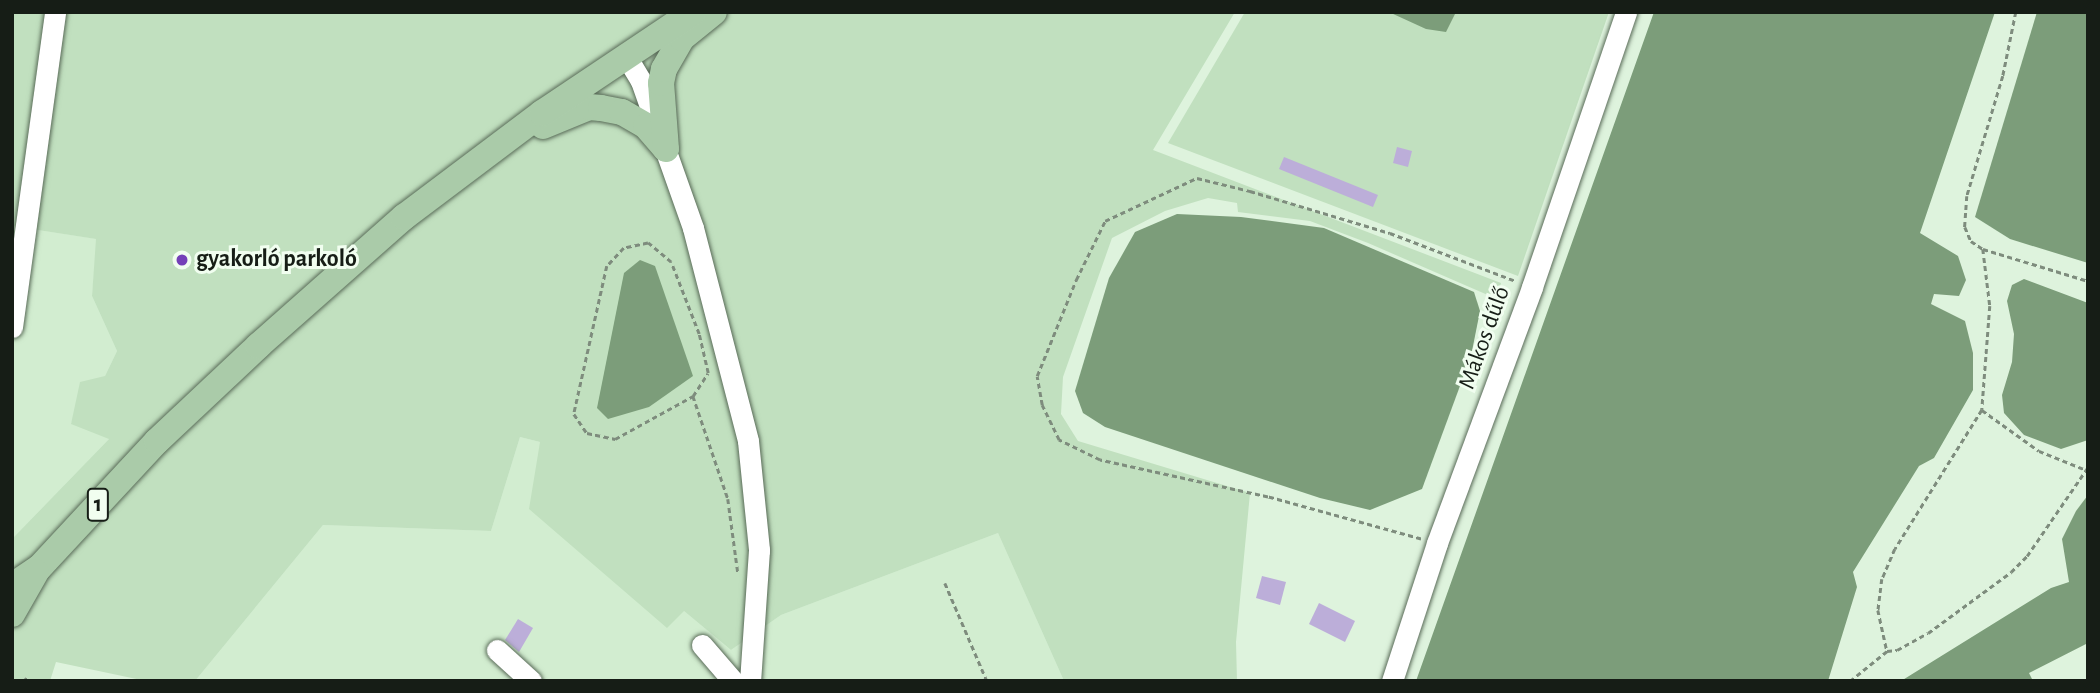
<!DOCTYPE html>
<meta charset="utf-8">
<style>
body{margin:0}
#map{position:relative;width:2100px;height:693px;overflow:hidden;background:#def3dd;font-family:"Alegreya Sans",sans-serif}
div>[style]{position:absolute}
.built>*{inset:0;background:#d2edd0}
.green>*{inset:0;background:#c1e0bf}
.water>*{inset:0;background:#7c9d7a}
.building>*{inset:0;background:#bcaed9}
.path>*{height:2.5px;margin-top:-1.25px;transform-origin:0;background:repeating-linear-gradient(90deg,#7e8c7d 0 5px,transparent 0 8.5px)}
.roads{filter:drop-shadow(0 0 2px #596b58) drop-shadow(0 0 2px #596b58)}
.minor>*{height:21px;margin:-10.5px;padding:0 10.5px;transform-origin:10.5px;border-radius:10.5px;background:#fff}
.major>*{height:26px;margin:-13px;padding:0 13px;transform-origin:13px;border-radius:13px;background:#aacba9}
.dots>*{width:19px;height:19px;translate:-50% -50%;box-sizing:border-box;border:4px solid #f1fef0;border-radius:50%}
span{translate:-50% -50%;white-space:nowrap;text-align:center;line-height:1.15;-webkit-text-stroke:6px #f1fef0;paint-order:stroke}
.shield-label span{padding:2px 5px;background:#f1fef0;border:2px solid;border-radius:5px;-webkit-text-stroke-width:0}
.shield-label{font-size:23px;color:#161d16;font-weight:700}
.poi-label{font-size:24px;color:#161d16;font-weight:700}
.left{translate:0 -50%;text-align:left}
.street-label{font-size:24px;color:#161d16}
.frame{position:absolute;inset:0;border:14px solid #161d16;pointer-events:none}
</style>
<div id="map">
<div class="built">
<div style="clip-path:polygon(12px 226px,97px 239px,92px 296px,117px 351px,105px 376px,71px 423px,110px 438px,12px 539px)"></div>
<div style="clip-path:polygon(520px 437px,540px 442px,684px 611px,731px 650px,781px 615px,998px 533px,1064px 681px,195px 681px,323px 525px,491px 531px)"></div>
</div>
<div class="green">
<div style="clip-path:polygon(12px 12px,1235px 12px,1153px 150px,1501px 283px,1497px 299px,1368px 243px,1310px 221px,1238px 212px,1237px 203px,1208px 198px,1165px 211px,1112px 238px,1063px 377px,1061px 414px,1078px 441px,1250px 493px,1236px 642px,1237px 681px,1064px 681px,998px 533px,781px 615px,731px 650px,684px 611px,667px 628px,529px 509px,540px 442px,520px 437px,491px 531px,323px 525px,195px 681px,146px 681px,56px 662px,50px 681px,12px 681px,12px 539px,109px 439px,71px 424px,80px 382px,105px 376px,117px 351px,92px 296px,96px 239px,12px 226px)"></div>
<div style="clip-path:polygon(1245px 12px,1609px 12px,1518px 276px,1168px 143px)"></div>
</div>
<div class="water">
<div style="clip-path:polygon(1375px 12px,1456px 12px,1446px 32px,1426px 29px,1391px 13px)"></div>
<div style="clip-path:polygon(1654px 12px,1995px 12px,1920px 233px,1958px 256px,1966px 280px,1959px 296px,1934px 294px,1931px 304px,1965px 321px,1973px 353px,1973px 390px,1934px 458px,1919px 466px,1853px 572px,1857px 587px,1828px 681px,1416px 681px)"></div>
<div style="clip-path:polygon(2037px 12px,2088px 12px,2088px 263px,2010px 239px,1975px 217px)"></div>
<div style="clip-path:polygon(1177px 214px,1241px 217px,1324px 228px,1474px 292px,1480px 311px,1471px 356px,1422px 489px,1370px 510px,1320px 498px,1105px 427px,1083px 413px,1075px 391px,1109px 278px,1135px 232px)"></div>
<div style="clip-path:polygon(640px 260px,655px 266px,693px 376px,649px 407px,608px 419px,597px 408px,624px 273px)"></div>
<div style="clip-path:polygon(2024px 279px,2088px 303px,2088px 440px,2061px 449px,2024px 435px,2004px 413px,2002px 395px,2012px 362px,2014px 334px,2007px 301px,2012px 285px)"></div>
<div style="clip-path:polygon(2088px 495px,2088px 643px,2029px 673px,2033px 681px,1901px 681px,2051px 588px,2069px 582px,2062px 539px,2076px 511px)"></div>
</div>
<div class="building">
<div style="clip-path:polygon(1397px 147px,1412px 151px,1408px 167px,1393px 163px)"></div>
<div style="clip-path:polygon(1284px 157px,1378px 195px,1373px 207px,1279px 169px)"></div>
<div style="clip-path:polygon(1262px 576px,1286px 582px,1280px 605px,1256px 598px)"></div>
<div style="clip-path:polygon(1319px 603px,1355px 621px,1345px 642px,1309px 624px)"></div>
<div style="clip-path:polygon(518px 619px,533px 628px,519px 652px,505px 640px)"></div>
</div>
<div class="path">
<div style="left:2016px;top:12px;width:65px;rotate:101.5deg"></div>
<div style="left:2003px;top:76px;width:125px;rotate:106.7deg"></div>
<div style="left:1967px;top:196px;width:31px;rotate:94deg"></div>
<div style="left:1965px;top:227px;width:15px;rotate:67deg"></div>
<div style="left:1971px;top:241px;width:14px;rotate:34deg"></div>
<div style="left:1983px;top:249px;width:110px;rotate:16.9deg"></div>
<div style="left:1983px;top:249px;width:57px;rotate:83deg"></div>
<div style="left:1990px;top:306px;width:104px;rotate:94.4deg"></div>
<div style="left:1982px;top:410px;width:164px;rotate:122deg"></div>
<div style="left:1895px;top:549px;width:33px;rotate:113deg"></div>
<div style="left:1882px;top:579px;width:31px;rotate:97deg"></div>
<div style="left:1878px;top:610px;width:42px;rotate:77.6deg"></div>
<div style="left:1887px;top:651px;width:10px;rotate:-6deg"></div>
<div style="left:1897px;top:650px;width:35px;rotate:-29deg"></div>
<div style="left:1928px;top:633px;width:103px;rotate:-36.3deg"></div>
<div style="left:2011px;top:572px;width:23px;rotate:-45deg"></div>
<div style="left:2027px;top:556px;width:108px;rotate:-55.6deg"></div>
<div style="left:693px;top:396px;width:27px;rotate:-57deg"></div>
<div style="left:708px;top:373px;width:40px;rotate:-103deg"></div>
<div style="left:699px;top:334px;width:77px;rotate:-111.3deg"></div>
<div style="left:671px;top:262px;width:30px;rotate:-140deg"></div>
<div style="left:648px;top:243px;width:25px;rotate:168deg"></div>
<div style="left:624px;top:248px;width:25px;rotate:133deg"></div>
<div style="left:607px;top:266px;width:152px;rotate:102.6deg"></div>
<div style="left:574px;top:414px;width:23px;rotate:56deg"></div>
<div style="left:587px;top:433px;width:29px;rotate:12deg"></div>
<div style="left:615px;top:439px;width:89px;rotate:-28.9deg"></div>
<div style="left:693px;top:396px;width:109px;rotate:71.2deg"></div>
<div style="left:728px;top:499px;width:75px;rotate:82.3deg"></div>
<div style="left:1982px;top:410px;width:70px;rotate:35.7deg"></div>
<div style="left:2039px;top:451px;width:48px;rotate:21.8deg"></div>
<div style="left:1421px;top:539px;width:159px;rotate:-164.6deg"></div>
<div style="left:1268px;top:497px;width:172px;rotate:-167.6deg"></div>
<div style="left:1100px;top:460px;width:46px;rotate:-154deg"></div>
<div style="left:1059px;top:440px;width:39px;rotate:-116deg"></div>
<div style="left:1042px;top:405px;width:29px;rotate:-100deg"></div>
<div style="left:1037px;top:376px;width:104px;rotate:-67.9deg"></div>
<div style="left:1076px;top:280px;width:66px;rotate:-63.8deg"></div>
<div style="left:1105px;top:221px;width:102px;rotate:-25.1deg"></div>
<div style="left:1197px;top:178px;width:55px;rotate:13.8deg"></div>
<div style="left:1250px;top:191px;width:146px;rotate:16.7deg"></div>
<div style="left:1390px;top:233px;width:135px;rotate:20.9deg"></div>
<div style="left:945px;top:583px;width:107px;rotate:66.8deg"></div>
<div style="left:23px;top:681px;width:6px;rotate:-39deg"></div>
<div style="left:1850px;top:681px;width:48px;rotate:-39deg"></div>
</div>
<div class="roads">
<div class="minor">
<div style="left:626px;top:56px;width:29px;rotate:59deg"></div>
<div style="left:641px;top:81px;width:156px;rotate:70.5deg"></div>
<div style="left:693px;top:228px;width:220px;rotate:75.5deg"></div>
<div style="left:748px;top:441px;width:110px;rotate:84.2deg"></div>
<div style="left:759px;top:550px;width:131px;rotate:93.9deg"></div>
<div style="left:12px;top:327px;width:318px;rotate:-82.2deg"></div>
<div style="left:702px;top:645px;width:48px;rotate:49.3deg"></div>
<div style="left:497px;top:650px;width:46px;rotate:42.4deg"></div>
<div style="left:1392px;top:681px;width:145px;rotate:-71.9deg"></div>
<div style="left:1437px;top:543px;width:273px;rotate:-69.6deg"></div>
<div style="left:1532px;top:287px;width:291px;rotate:-71.1deg"></div>
</div>
<div class="major">
<div style="left:543px;top:126px;width:50px;rotate:-22.4deg"></div>
<div style="left:589px;top:107px;width:12px;rotate:5deg"></div>
<div style="left:601px;top:108px;width:21px;rotate:11deg"></div>
<div style="left:622px;top:112px;width:28px;rotate:30deg"></div>
<div style="left:646px;top:126px;width:30px;rotate:49deg"></div>
<div style="left:666px;top:149px;width:66px;rotate:-94.3deg"></div>
<div style="left:661px;top:83px;width:14px;rotate:-78deg"></div>
<div style="left:664px;top:69px;width:36px;rotate:-60deg"></div>
<div style="left:682px;top:38px;width:41px;rotate:-39.1deg"></div>
<div style="left:12px;top:586px;width:32px;rotate:-34deg"></div>
<div style="left:39px;top:568px;width:173px;rotate:-47.1deg"></div>
<div style="left:157px;top:441px;width:139px;rotate:-43.2deg"></div>
<div style="left:258px;top:346px;width:195px;rotate:-41.5deg"></div>
<div style="left:404px;top:217px;width:173px;rotate:-37deg"></div>
<div style="left:542px;top:113px;width:182px;rotate:-33.8deg"></div>
<div style="left:12px;top:614px;width:48px;rotate:-60.3deg"></div>
</div>
</div>
<div class="dots">
<div style="left:182px;top:260px;background:#7440b8"></div>
</div>
<div class="shield-label">
<span style="left:98px;top:505px">1</span>
</div>
<div class="poi-label">
<span class="left" style="left:196px;top:260px">gyakorló parkoló</span>
</div>
<div class="street-label">
<span style="left:1485px;top:338px;rotate:-70deg">Mákos dűlő</span>
</div>
<div class="frame"></div>
</div>
